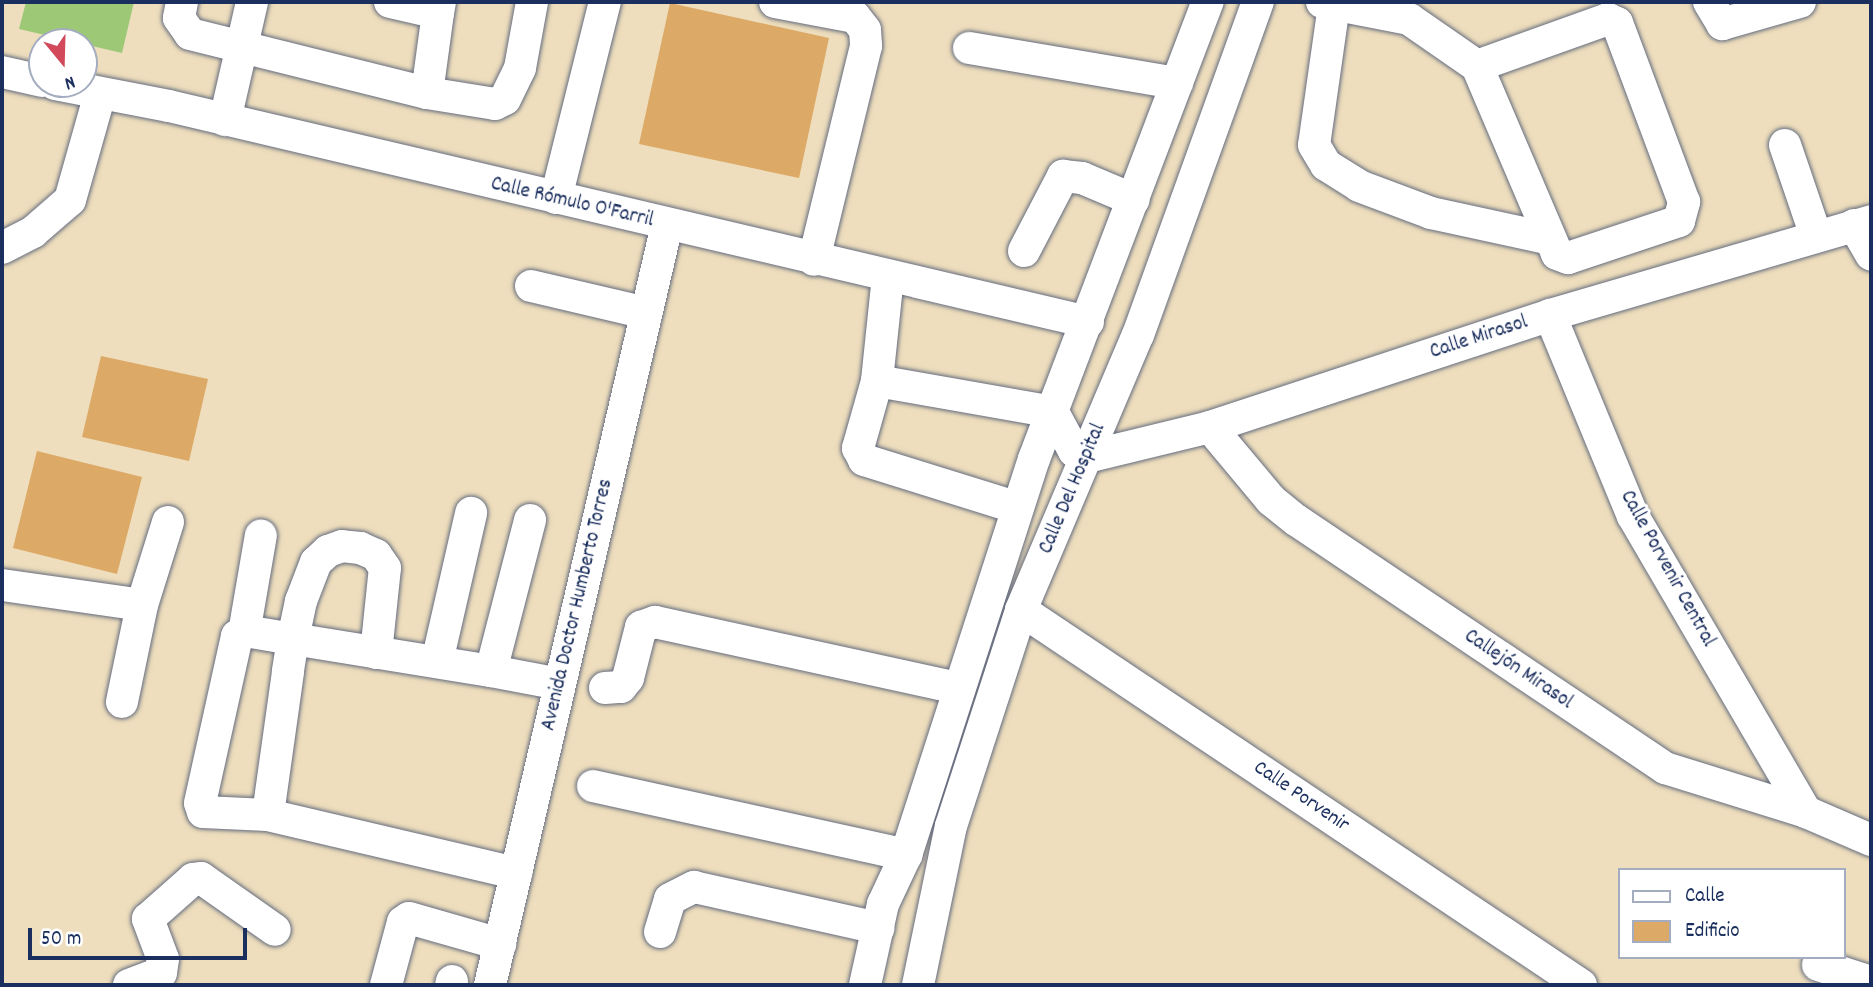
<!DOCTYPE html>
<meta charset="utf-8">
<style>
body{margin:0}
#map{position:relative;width:1873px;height:987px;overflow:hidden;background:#eedebd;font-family:Dekko,sans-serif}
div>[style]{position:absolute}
.green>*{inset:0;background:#9dc977}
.building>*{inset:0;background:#dca966}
.roads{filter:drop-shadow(0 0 2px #656c7f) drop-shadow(0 0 2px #656c7f)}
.minor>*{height:32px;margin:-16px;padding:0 16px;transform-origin:16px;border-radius:16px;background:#fff}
span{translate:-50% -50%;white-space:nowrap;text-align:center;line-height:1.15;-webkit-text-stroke:6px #fff;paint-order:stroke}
.street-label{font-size:21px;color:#1b2f5e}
.frame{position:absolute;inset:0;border:4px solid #1b2f5e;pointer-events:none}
.legend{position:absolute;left:1618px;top:868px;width:228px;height:91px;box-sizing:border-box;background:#fff;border:2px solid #a4acbf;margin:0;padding:9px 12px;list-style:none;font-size:21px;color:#1b2f5e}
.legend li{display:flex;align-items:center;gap:14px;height:35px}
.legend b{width:35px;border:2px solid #a4acbf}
.north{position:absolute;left:28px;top:28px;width:70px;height:70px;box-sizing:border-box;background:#fff;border:2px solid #a4acbf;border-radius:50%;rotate:161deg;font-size:19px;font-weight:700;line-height:28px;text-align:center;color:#1b2f5e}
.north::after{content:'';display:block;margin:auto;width:24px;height:32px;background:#d1495b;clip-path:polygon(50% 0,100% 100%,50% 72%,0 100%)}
.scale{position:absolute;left:28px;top:928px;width:219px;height:32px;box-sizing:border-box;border:4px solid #1b2f5e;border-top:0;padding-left:9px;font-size:21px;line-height:24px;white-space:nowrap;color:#1b2f5e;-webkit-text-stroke:5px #fff;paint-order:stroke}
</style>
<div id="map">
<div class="green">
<div style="clip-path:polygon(26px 2px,134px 2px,122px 53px,19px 29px)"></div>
</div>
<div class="building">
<div style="clip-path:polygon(670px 3px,829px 38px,799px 178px,639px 144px)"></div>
<div style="clip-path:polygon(101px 356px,208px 379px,189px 461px,82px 437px)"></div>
<div style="clip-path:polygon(37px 451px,142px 477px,117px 574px,13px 548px)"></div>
</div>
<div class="roads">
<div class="minor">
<div style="left:182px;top:2px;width:16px;rotate:101deg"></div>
<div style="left:179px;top:18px;width:19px;rotate:55deg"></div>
<div style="left:190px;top:34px;width:244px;rotate:14deg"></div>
<div style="left:427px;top:93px;width:81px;rotate:-82.2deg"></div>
<div style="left:390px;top:2px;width:49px;rotate:12.9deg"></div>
<div style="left:438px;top:13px;width:11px;rotate:-80deg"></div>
<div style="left:775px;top:2px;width:81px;rotate:10.6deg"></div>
<div style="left:855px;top:17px;width:16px;rotate:52deg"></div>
<div style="left:865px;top:30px;width:16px;rotate:86deg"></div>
<div style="left:866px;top:46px;width:220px;rotate:103.7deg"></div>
<div style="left:1322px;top:2px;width:89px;rotate:11.1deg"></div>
<div style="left:1409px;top:19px;width:83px;rotate:34.7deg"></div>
<div style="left:1477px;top:66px;width:204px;rotate:66.9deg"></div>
<div style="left:1557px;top:254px;width:12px;rotate:20deg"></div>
<div style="left:1568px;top:258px;width:117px;rotate:-18.4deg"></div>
<div style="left:1679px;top:221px;width:20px;rotate:-75deg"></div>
<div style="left:1684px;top:202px;width:191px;rotate:-110.5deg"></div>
<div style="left:1617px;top:23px;width:10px;rotate:-156deg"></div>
<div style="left:1608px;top:19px;width:139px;rotate:160.3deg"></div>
<div style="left:1709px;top:2px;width:26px;rotate:59deg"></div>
<div style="left:1722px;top:24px;width:81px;rotate:-15.8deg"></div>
<div style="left:1334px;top:5px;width:141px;rotate:98.1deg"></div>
<div style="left:1314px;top:145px;width:23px;rotate:59deg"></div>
<div style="left:1326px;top:165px;width:39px;rotate:32deg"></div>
<div style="left:1359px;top:186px;width:77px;rotate:20.6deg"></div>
<div style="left:1431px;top:213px;width:119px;rotate:12.2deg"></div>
<div style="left:969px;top:48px;width:211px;rotate:9.6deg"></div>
<div style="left:2px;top:72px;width:41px;rotate:12.7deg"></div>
<div style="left:55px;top:84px;width:116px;rotate:10.9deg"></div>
<div style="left:169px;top:106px;width:944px;rotate:13.23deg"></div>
<div style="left:427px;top:93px;width:69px;rotate:9.2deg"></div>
<div style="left:495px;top:104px;width:11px;rotate:-27deg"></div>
<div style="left:505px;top:99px;width:34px;rotate:-64deg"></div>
<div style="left:520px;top:68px;width:67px;rotate:-79.7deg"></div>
<div style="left:225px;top:120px;width:121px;rotate:-77.1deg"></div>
<div style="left:1785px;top:145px;width:96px;rotate:71.2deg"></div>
<div style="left:556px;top:198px;width:202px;rotate:-76deg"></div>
<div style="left:1854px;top:225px;width:34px;rotate:60deg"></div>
<div style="left:2px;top:248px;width:35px;rotate:-27deg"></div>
<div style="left:33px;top:232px;width:49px;rotate:-40.9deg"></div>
<div style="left:70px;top:200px;width:110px;rotate:-74.2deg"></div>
<div style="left:1024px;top:251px;width:85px;rotate:-62.5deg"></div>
<div style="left:1063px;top:176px;width:19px;rotate:6deg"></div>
<div style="left:1082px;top:178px;width:56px;rotate:22.9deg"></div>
<div style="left:888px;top:276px;width:106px;rotate:96deg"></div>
<div style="left:877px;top:381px;width:179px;rotate:10deg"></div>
<div style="left:1053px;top:412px;width:44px;rotate:61.7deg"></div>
<div style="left:1074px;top:451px;width:14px;rotate:25deg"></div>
<div style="left:1087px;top:457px;width:127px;rotate:-13.7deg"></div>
<div style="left:1210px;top:427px;width:358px;rotate:-18.2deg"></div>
<div style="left:1550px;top:315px;width:334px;rotate:-16.3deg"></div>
<div style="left:531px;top:286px;width:118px;rotate:13.2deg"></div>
<div style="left:1550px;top:315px;width:217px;rotate:67.6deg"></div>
<div style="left:1633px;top:516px;width:343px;rotate:59.7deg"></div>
<div style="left:877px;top:381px;width:70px;rotate:105.8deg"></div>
<div style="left:858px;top:448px;width:13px;rotate:63deg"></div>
<div style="left:864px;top:460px;width:161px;rotate:17.3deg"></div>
<div style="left:1210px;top:427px;width:95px;rotate:50.1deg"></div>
<div style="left:1271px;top:500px;width:32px;rotate:39deg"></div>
<div style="left:1296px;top:520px;width:445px;rotate:33.9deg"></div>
<div style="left:1665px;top:768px;width:148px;rotate:17.3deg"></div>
<div style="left:1806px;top:812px;width:71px;rotate:23.3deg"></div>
<div style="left:2px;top:585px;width:141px;rotate:8.1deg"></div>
<div style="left:142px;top:605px;width:99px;rotate:101.7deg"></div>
<div style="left:142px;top:605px;width:87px;rotate:-72.6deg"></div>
<div style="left:1021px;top:610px;width:674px;rotate:33.81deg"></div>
<div style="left:244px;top:633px;width:99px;rotate:-80.2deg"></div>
<div style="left:376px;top:653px;width:85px;rotate:-84deg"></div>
<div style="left:385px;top:568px;width:16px;rotate:-125deg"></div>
<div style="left:376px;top:555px;width:17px;rotate:-156deg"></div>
<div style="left:360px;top:548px;width:18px;rotate:-174deg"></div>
<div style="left:342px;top:546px;width:15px;rotate:160deg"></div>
<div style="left:328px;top:551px;width:16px;rotate:137deg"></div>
<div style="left:316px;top:562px;width:42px;rotate:111deg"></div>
<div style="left:301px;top:601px;width:39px;rotate:102deg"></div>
<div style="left:293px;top:639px;width:33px;rotate:99deg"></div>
<div style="left:288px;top:672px;width:144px;rotate:98deg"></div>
<div style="left:268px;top:815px;width:65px;rotate:-177.4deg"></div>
<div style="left:203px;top:812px;width:9px;rotate:-108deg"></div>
<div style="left:200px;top:803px;width:171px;rotate:-77.5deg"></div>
<div style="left:237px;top:636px;width:8px;rotate:-23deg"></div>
<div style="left:244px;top:633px;width:7px;rotate:-8deg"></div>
<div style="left:251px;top:632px;width:43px;rotate:9.5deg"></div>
<div style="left:293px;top:639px;width:201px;rotate:9.2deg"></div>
<div style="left:491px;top:671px;width:70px;rotate:10.7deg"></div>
<div style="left:437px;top:662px;width:153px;rotate:-77.1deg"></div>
<div style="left:491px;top:671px;width:156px;rotate:-75.5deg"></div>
<div style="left:605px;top:688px;width:16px;rotate:-4deg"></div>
<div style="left:621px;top:687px;width:11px;rotate:-52deg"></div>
<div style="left:628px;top:678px;width:53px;rotate:-75.7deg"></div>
<div style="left:641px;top:627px;width:15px;rotate:-20deg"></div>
<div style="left:655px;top:622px;width:309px;rotate:12.3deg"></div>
<div style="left:593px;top:786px;width:321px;rotate:12.4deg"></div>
<div style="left:268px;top:815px;width:255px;rotate:13.2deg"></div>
<div style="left:660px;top:932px;width:34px;rotate:-73deg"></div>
<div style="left:670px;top:899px;width:27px;rotate:-27deg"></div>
<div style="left:694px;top:887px;width:189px;rotate:12.6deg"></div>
<div style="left:1818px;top:965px;width:56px;rotate:17.8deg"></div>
<div style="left:129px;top:985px;width:34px;rotate:-21deg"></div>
<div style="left:161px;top:973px;width:14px;rotate:-82deg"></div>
<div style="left:163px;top:959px;width:43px;rotate:-110.6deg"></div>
<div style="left:148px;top:919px;width:60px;rotate:-41.6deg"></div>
<div style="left:193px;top:879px;width:8px;rotate:-7deg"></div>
<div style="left:201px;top:878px;width:90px;rotate:35.1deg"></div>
<div style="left:386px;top:985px;width:65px;rotate:-74.9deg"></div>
<div style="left:403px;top:922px;width:7px;rotate:-34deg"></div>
<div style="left:409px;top:918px;width:95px;rotate:15.9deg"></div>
<div style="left:451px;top:985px;width:4px;rotate:-76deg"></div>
<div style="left:490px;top:985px;width:780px;rotate:-76.89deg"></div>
<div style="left:865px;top:985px;width:83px;rotate:-77.5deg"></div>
<div style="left:883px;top:904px;width:54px;rotate:-64.9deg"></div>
<div style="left:906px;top:855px;width:416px;rotate:-72.1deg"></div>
<div style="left:1034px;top:459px;width:489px;rotate:-69.2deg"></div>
<div style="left:918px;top:985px;width:162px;rotate:-78.3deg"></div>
<div style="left:951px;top:826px;width:227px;rotate:-72deg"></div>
<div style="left:1021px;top:610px;width:299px;rotate:-67deg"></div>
<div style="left:1138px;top:335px;width:354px;rotate:-70.2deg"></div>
</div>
</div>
<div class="street-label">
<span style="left:572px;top:203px;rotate:13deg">Calle Rómulo O'Farril</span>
<span style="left:1479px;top:338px;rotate:-18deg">Calle Mirasol</span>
<span style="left:1073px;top:489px;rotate:-67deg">Calle Del Hospital</span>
<span style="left:1667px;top:569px;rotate:61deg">Calle Porvenir Central</span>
<span style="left:578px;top:605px;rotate:-77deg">Avenida Doctor Humberto Torres</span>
<span style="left:1518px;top:670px;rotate:34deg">Callejón Mirasol</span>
<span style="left:1301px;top:797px;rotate:34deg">Calle Porvenir</span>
</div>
<div class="frame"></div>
<ul class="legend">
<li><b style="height:9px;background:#fff"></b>Calle</li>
<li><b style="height:19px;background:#dca966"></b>Edificio</li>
</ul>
<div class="north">N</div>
<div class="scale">50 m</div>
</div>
